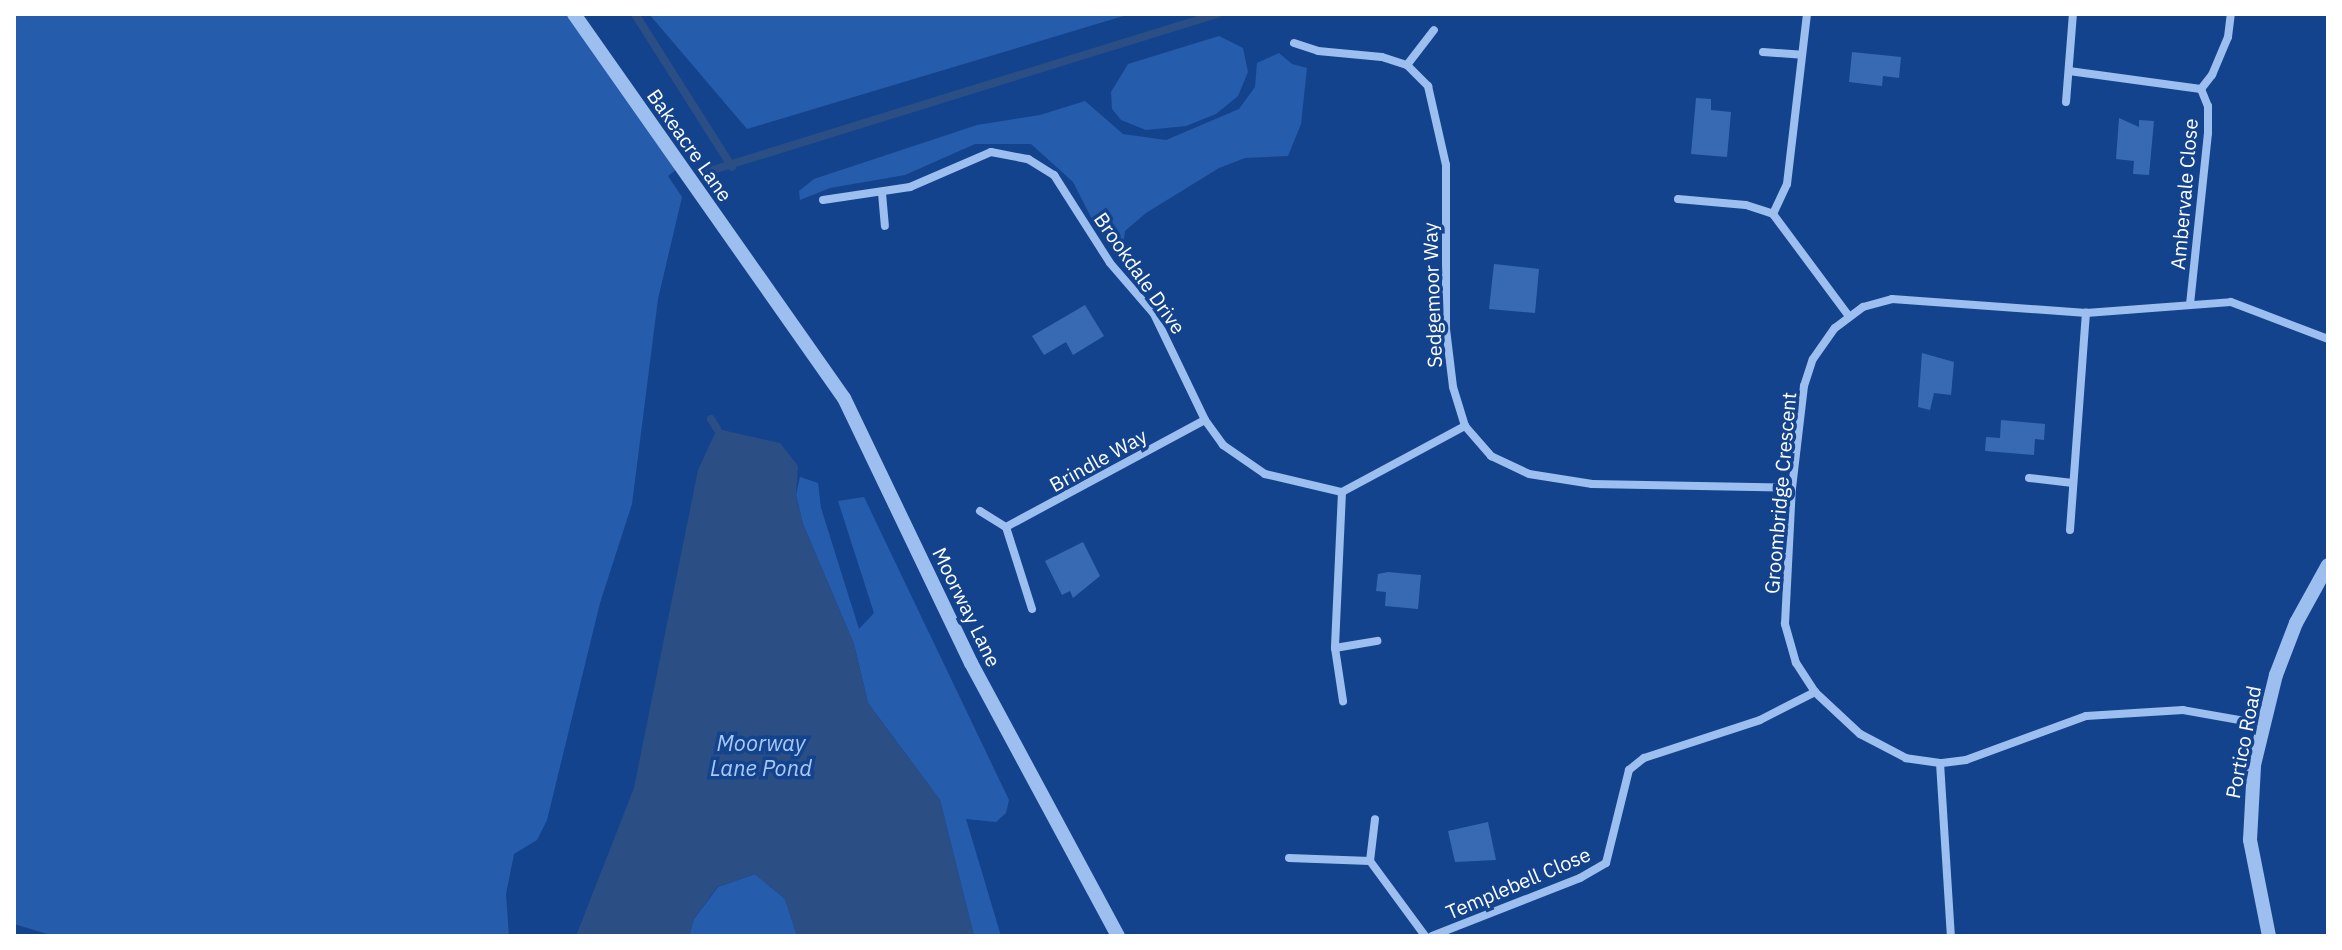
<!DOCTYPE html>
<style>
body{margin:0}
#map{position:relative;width:2342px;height:950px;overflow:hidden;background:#14438d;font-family:"IBM Plex Sans",sans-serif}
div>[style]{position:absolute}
.green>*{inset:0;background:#265cac}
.water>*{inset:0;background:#2b4f85}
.stream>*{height:8px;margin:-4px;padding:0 4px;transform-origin:4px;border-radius:4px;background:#2b4f85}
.building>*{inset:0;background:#386ab4}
.minor>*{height:8px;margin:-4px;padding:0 4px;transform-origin:4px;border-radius:4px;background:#9dbff0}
.tertiary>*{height:14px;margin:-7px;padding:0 7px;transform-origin:7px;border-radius:7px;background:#9dbff0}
span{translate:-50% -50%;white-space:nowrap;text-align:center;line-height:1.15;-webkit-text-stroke:7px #14438d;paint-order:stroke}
.street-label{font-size:20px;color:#fff}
.water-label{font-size:22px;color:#a9c9f7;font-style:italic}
.frame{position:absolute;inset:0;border:16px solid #fff;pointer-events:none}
</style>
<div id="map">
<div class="green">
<div style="clip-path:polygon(14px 14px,574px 14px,681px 166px,668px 176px,682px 197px,658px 299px,632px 504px,600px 603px,547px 820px,537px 840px,514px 854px,506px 894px,509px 936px,54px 936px,14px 924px)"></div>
<div style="clip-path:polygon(649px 14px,1130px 14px,747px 129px)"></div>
<div style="clip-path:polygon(1219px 36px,1243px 48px,1248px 72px,1238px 96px,1216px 114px,1186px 126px,1146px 130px,1121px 120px,1112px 109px,1111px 92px,1128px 64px)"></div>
<div style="clip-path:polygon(1279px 53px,1292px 64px,1307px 68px,1301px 124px,1288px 156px,1245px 158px,1219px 168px,1146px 213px,1125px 231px,1121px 260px,1097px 229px,1073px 182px,1031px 144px,975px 144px,905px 175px,830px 188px,800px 200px,799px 191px,814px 179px,977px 125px,1040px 115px,1085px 101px,1123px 134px,1166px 140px,1239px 109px,1255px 87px,1257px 63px)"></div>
<div style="clip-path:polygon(800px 477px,818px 483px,821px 508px,859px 629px,874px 613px,838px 501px,864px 497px,1009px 800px,1006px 813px,996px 822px,966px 819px,1001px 936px,974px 936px,940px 800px,868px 703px,854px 644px,803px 524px,796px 495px)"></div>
<div style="clip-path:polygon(755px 874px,785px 899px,797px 936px,689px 936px,694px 919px,718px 887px)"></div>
</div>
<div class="water">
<div style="clip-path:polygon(717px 429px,780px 443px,798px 466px,796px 495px,803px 524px,854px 644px,868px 703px,940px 800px,974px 936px,797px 936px,785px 899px,755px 874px,717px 887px,694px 919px,689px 936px,576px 936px,634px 788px,698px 470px)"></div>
</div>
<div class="stream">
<div style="left:635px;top:14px;width:181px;rotate:57.6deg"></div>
<div style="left:703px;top:173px;width:538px;rotate:-17.19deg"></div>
<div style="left:711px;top:419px;width:12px;rotate:59deg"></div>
</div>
<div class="building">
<div style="clip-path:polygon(1852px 52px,1901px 57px,1899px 78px,1883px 76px,1882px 86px,1849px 82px)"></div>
<div style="clip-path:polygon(1696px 98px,1711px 99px,1711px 110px,1731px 112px,1727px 157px,1691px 154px)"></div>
<div style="clip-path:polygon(2119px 118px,2139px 127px,2139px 120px,2154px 121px,2149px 175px,2133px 174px,2134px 161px,2116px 159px)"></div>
<div style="clip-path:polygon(1494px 264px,1539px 269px,1535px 313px,1489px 309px)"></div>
<div style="clip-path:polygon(1085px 305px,1104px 336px,1073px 355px,1066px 342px,1044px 355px,1032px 336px)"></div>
<div style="clip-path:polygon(1922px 353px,1954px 362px,1951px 395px,1934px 393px,1930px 410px,1918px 407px)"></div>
<div style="clip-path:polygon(2001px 420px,2045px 424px,2044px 440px,2035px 439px,2034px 455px,1985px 451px,1986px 437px,2000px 438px)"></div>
<div style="clip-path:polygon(1083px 542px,1100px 576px,1073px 598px,1070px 591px,1062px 595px,1045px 561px)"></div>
<div style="clip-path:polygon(1388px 572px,1421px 575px,1418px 609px,1385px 606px,1386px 592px,1376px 591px,1378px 574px)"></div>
<div style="clip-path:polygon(1488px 822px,1496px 860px,1455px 862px,1448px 831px)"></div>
</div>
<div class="minor">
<div style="left:1294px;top:43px;width:25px;rotate:18deg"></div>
<div style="left:1318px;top:51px;width:64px;rotate:5.4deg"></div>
<div style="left:1382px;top:57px;width:26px;rotate:18deg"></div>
<div style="left:1407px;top:65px;width:30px;rotate:45deg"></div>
<div style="left:1428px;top:86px;width:81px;rotate:77.2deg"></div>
<div style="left:1446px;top:165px;width:164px;rotate:90deg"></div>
<div style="left:1446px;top:329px;width:58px;rotate:83.1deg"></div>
<div style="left:1453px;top:387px;width:41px;rotate:72.9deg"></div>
<div style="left:1465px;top:426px;width:40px;rotate:49deg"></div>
<div style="left:1491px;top:456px;width:42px;rotate:25.3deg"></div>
<div style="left:1529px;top:474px;width:64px;rotate:9deg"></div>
<div style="left:1592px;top:484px;width:200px;rotate:1.1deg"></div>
<div style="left:1763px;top:52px;width:39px;rotate:4deg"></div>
<div style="left:1407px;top:65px;width:44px;rotate:-52.4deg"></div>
<div style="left:2069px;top:71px;width:133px;rotate:7.8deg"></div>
<div style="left:2201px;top:89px;width:18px;rotate:68deg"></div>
<div style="left:2208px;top:106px;width:27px;rotate:90deg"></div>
<div style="left:2208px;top:133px;width:172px;rotate:96deg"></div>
<div style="left:2201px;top:89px;width:18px;rotate:-52deg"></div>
<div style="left:2212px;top:75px;width:41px;rotate:-67.2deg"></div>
<div style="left:2228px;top:37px;width:23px;rotate:-83deg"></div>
<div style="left:2066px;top:102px;width:88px;rotate:-85.5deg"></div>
<div style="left:882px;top:193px;width:33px;rotate:85deg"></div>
<div style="left:1678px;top:199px;width:68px;rotate:5deg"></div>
<div style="left:1746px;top:205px;width:28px;rotate:18deg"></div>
<div style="left:1773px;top:214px;width:126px;rotate:53.4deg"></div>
<div style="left:823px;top:200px;width:88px;rotate:-8.5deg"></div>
<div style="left:910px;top:187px;width:88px;rotate:-23.4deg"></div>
<div style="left:991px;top:152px;width:38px;rotate:11deg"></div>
<div style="left:1028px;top:159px;width:31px;rotate:32deg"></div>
<div style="left:1054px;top:175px;width:104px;rotate:57.5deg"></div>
<div style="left:1110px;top:263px;width:67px;rotate:49.2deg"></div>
<div style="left:1154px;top:314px;width:118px;rotate:64.3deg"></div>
<div style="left:1205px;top:420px;width:31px;rotate:54deg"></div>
<div style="left:1223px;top:445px;width:51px;rotate:34.6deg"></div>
<div style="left:1265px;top:474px;width:79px;rotate:13.2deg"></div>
<div style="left:1342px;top:492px;width:140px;rotate:-28.2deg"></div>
<div style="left:1773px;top:214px;width:33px;rotate:-65deg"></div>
<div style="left:1787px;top:184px;width:171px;rotate:-83.3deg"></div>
<div style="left:2029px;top:478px;width:44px;rotate:6.5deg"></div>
<div style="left:1342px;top:492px;width:156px;rotate:92.6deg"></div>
<div style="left:1335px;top:648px;width:54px;rotate:81.4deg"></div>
<div style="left:980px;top:511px;width:31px;rotate:32deg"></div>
<div style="left:2070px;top:530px;width:218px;rotate:-85.8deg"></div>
<div style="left:1032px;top:609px;width:86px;rotate:-107.6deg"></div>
<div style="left:1006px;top:527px;width:226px;rotate:-28.3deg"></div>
<div style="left:1335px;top:648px;width:43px;rotate:-9.5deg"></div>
<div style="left:2262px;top:724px;width:80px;rotate:-170deg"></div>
<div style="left:2183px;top:710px;width:97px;rotate:176.5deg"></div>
<div style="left:2086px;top:716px;width:128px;rotate:159.9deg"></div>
<div style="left:1966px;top:760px;width:26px;rotate:173deg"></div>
<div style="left:1940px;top:763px;width:34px;rotate:-172deg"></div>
<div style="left:1906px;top:758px;width:52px;rotate:-152.4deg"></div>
<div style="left:1860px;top:734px;width:62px;rotate:-137deg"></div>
<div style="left:1815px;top:692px;width:35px;rotate:-123deg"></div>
<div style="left:1796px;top:663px;width:41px;rotate:-105.8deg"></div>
<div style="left:1785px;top:624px;width:136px;rotate:-87.1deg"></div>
<div style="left:1792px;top:488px;width:103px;rotate:-83.3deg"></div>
<div style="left:1804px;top:386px;width:28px;rotate:-72deg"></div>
<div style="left:1813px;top:359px;width:38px;rotate:-55deg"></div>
<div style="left:1835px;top:328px;width:35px;rotate:-37deg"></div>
<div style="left:1863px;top:307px;width:30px;rotate:-15deg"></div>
<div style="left:1892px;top:299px;width:195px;rotate:4.1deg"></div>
<div style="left:2086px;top:313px;width:145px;rotate:-4.3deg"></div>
<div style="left:2231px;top:302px;width:104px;rotate:20.9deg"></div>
<div style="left:1940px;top:763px;width:173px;rotate:86.4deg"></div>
<div style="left:1289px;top:858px;width:81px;rotate:2.1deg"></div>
<div style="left:1370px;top:861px;width:93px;rotate:53.7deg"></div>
<div style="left:1370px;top:861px;width:42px;rotate:-83.2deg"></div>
<div style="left:1432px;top:936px;width:159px;rotate:-21.4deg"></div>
<div style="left:1580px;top:878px;width:30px;rotate:-30deg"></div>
<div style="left:1606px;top:863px;width:96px;rotate:-76.1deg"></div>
<div style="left:1629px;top:770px;width:19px;rotate:-39deg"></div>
<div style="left:1644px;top:758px;width:122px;rotate:-18.1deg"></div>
<div style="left:1760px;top:720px;width:62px;rotate:-27deg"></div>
</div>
<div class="tertiary">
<div style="left:574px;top:14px;width:469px;rotate:54.9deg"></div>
<div style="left:844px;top:398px;width:294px;rotate:64.4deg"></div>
<div style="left:971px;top:663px;width:310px;rotate:61.7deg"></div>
<div style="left:2269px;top:936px;width:98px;rotate:-101.2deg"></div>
<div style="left:2250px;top:840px;width:75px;rotate:-86.9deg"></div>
<div style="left:2254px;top:765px;width:93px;rotate:-76.3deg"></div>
<div style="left:2276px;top:675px;width:56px;rotate:-69deg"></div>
<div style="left:2296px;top:623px;width:66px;rotate:-61.1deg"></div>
</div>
<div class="street-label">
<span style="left:690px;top:145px;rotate:55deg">Bakeacre Lane</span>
<span style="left:2184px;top:194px;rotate:-85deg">Ambervale Close</span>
<span style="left:1140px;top:273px;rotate:55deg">Brookdale Drive</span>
<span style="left:1432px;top:295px;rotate:-92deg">Sedgemoor Way</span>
<span style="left:1098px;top:460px;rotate:-29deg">Brindle Way</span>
<span style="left:1780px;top:493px;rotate:-85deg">Groombridge Crescent</span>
<span style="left:967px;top:607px;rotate:64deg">Moorway Lane</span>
<span style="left:2243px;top:742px;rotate:-79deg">Portico Road</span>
<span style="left:1518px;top:883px;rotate:-23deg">Templebell Close</span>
</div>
<div class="water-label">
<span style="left:761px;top:755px">Moorway<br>Lane Pond</span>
</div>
<div class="frame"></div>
</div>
